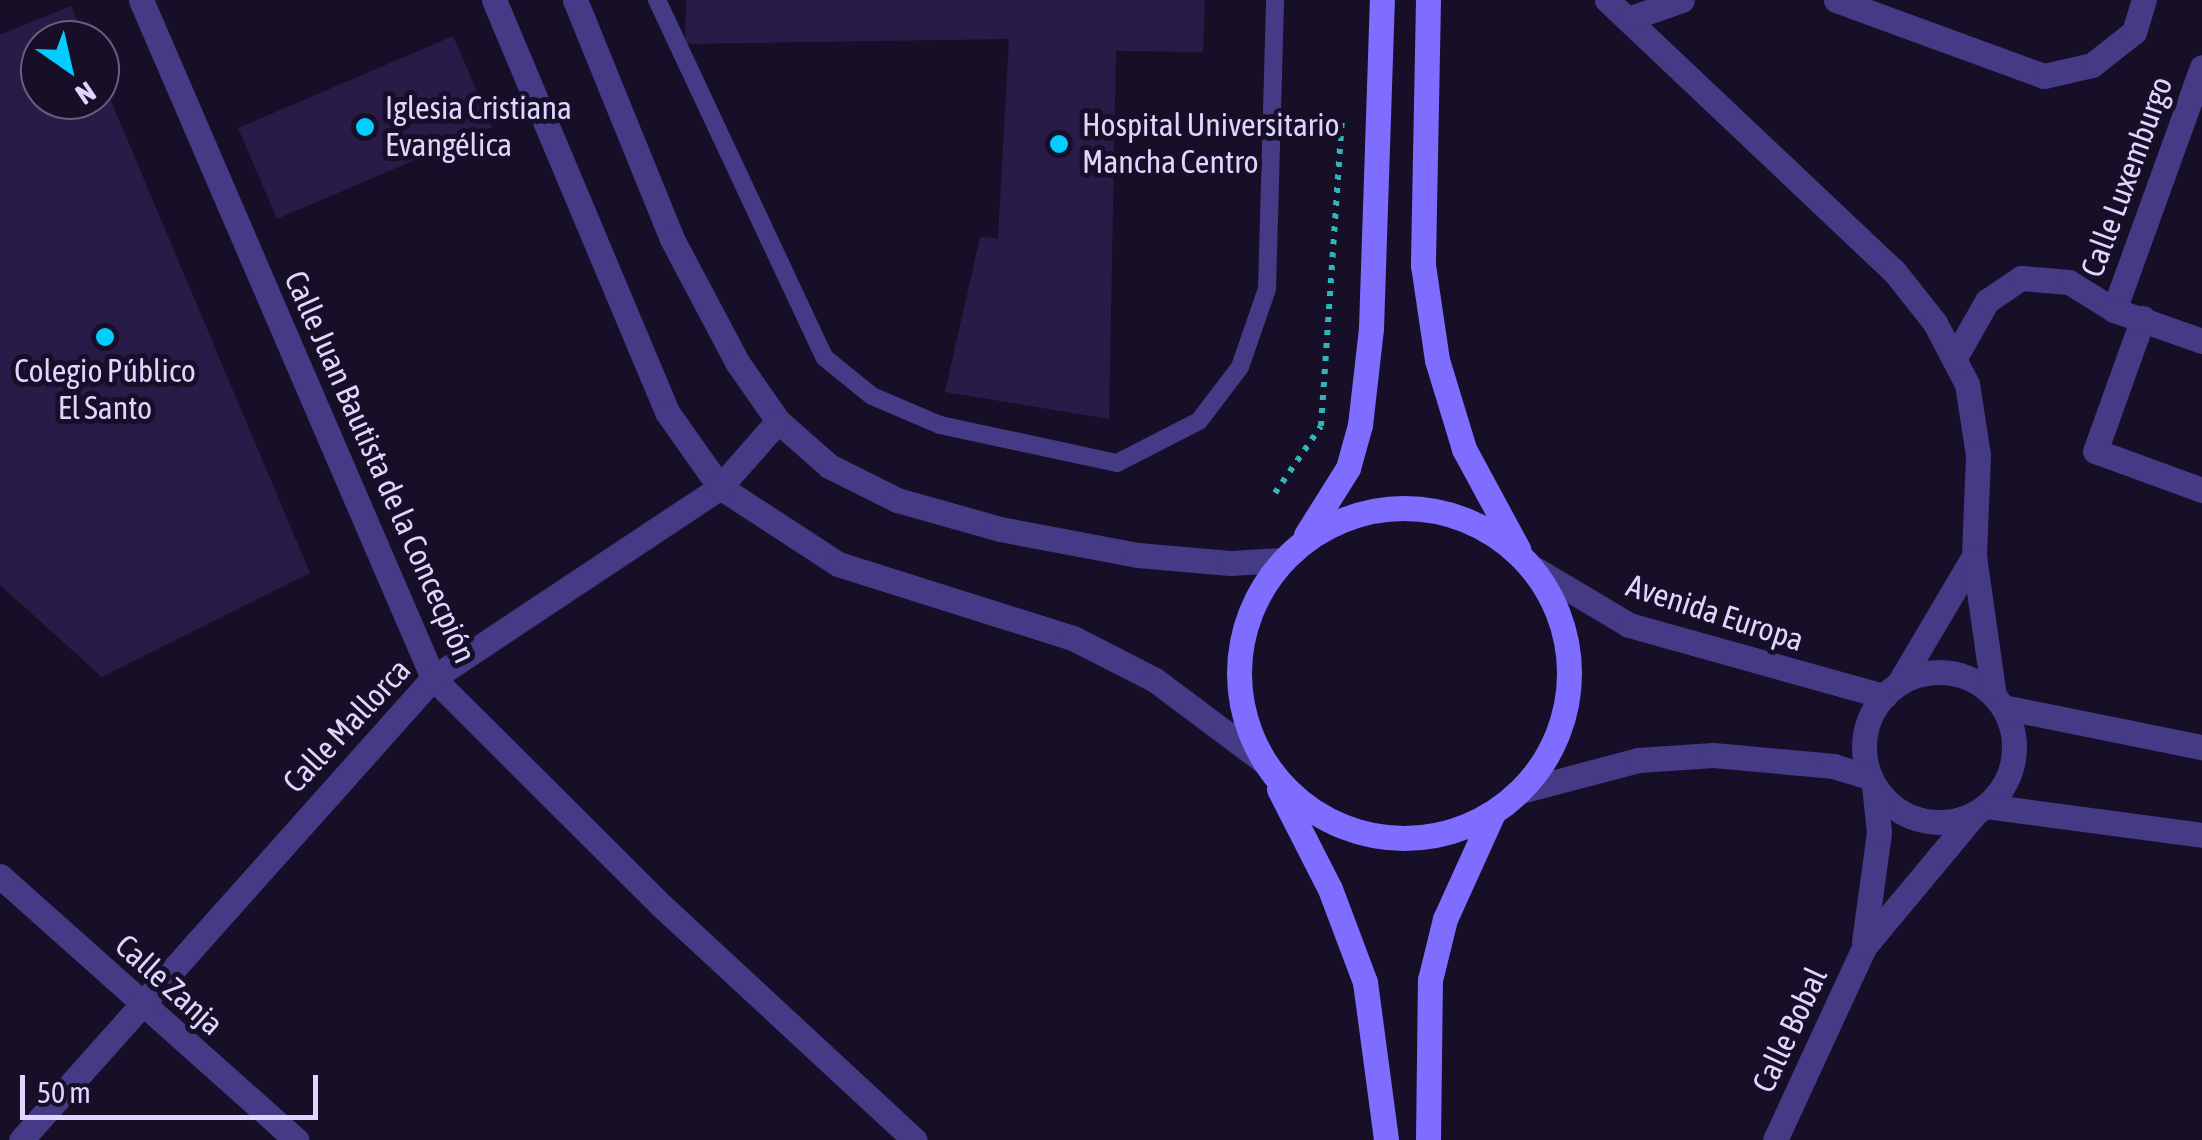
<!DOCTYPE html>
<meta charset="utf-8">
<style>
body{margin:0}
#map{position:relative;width:2202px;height:1140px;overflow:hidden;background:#160f27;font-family:"Asap Condensed",sans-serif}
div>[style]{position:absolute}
.building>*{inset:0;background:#291b48}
.path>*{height:6px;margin-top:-3px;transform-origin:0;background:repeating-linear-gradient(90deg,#2fb5ba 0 5px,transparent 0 13px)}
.lane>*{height:18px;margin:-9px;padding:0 9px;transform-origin:9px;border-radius:9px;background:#443a86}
.street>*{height:25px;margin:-12.5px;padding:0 12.5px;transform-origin:12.5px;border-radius:12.5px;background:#443a86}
.street>.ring{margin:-12.5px;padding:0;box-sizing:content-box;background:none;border:25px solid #443a86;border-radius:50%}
.secondary>*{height:25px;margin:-12.5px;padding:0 12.5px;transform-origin:12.5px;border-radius:12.5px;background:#7f6dff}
.secondary>.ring{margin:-12.5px;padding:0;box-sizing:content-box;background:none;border:25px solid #7f6dff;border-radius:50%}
.dots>*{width:28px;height:28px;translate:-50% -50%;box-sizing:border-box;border:5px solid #160f27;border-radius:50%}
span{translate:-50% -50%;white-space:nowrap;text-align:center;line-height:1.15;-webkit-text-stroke:10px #160f27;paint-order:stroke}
.poi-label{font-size:32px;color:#ded6ff}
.left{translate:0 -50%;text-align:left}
.street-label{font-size:32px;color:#ded6ff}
.north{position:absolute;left:20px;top:20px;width:100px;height:100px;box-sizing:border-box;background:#160f27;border:2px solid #665f7d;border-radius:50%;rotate:146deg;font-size:28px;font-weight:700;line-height:40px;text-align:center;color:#ded6ff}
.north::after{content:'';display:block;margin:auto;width:35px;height:45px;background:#02cdff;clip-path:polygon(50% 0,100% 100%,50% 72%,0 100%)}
.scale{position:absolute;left:20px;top:1075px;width:298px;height:45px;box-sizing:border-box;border:5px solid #ded6ff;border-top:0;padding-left:12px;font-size:30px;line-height:35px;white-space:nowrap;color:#ded6ff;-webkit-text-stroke:8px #160f27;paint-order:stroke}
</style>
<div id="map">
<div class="building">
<div style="clip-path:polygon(686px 0,1205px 0,1203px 52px,1116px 51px,1109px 419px,945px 392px,980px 237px,998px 238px,1009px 39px,685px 44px)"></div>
<div style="clip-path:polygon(71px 6px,85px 40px,40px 40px,40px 100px,100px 100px,100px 75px,310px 573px,102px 677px,0 585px,0 35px)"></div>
<div style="clip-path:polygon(453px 36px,492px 127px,277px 219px,238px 128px)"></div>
</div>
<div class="path">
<div style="left:1275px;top:493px;width:81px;rotate:-55.5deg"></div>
<div style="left:1321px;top:426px;width:306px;rotate:-86.1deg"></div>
</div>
<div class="lane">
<div style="left:657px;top:0;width:395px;rotate:64.9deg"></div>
<div style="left:825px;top:358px;width:60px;rotate:39deg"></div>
<div style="left:872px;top:396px;width:74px;rotate:23.1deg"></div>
<div style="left:940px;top:425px;width:181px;rotate:12.1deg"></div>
<div style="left:1117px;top:463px;width:92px;rotate:-27.1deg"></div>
<div style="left:1199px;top:421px;width:68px;rotate:-52.8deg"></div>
<div style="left:1240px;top:367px;width:83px;rotate:-70.9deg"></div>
<div style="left:1267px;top:289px;width:289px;rotate:-88.4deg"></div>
</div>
<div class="street">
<div style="left:141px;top:0;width:738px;rotate:66.7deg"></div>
<div style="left:433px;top:678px;width:325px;rotate:44.9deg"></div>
<div style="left:663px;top:907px;width:343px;rotate:42.8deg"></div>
<div style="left:494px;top:0;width:447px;rotate:67.2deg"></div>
<div style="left:667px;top:412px;width:92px;rotate:54.8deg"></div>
<div style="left:720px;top:487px;width:141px;rotate:33.1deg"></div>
<div style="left:838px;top:564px;width:246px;rotate:17.5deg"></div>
<div style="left:1073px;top:638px;width:92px;rotate:27.1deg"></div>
<div style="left:1155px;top:680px;width:134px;rotate:36.8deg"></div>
<div style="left:575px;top:0;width:258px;rotate:67.9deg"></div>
<div style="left:672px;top:239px;width:139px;rotate:62.1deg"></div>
<div style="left:737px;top:362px;width:72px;rotate:55.2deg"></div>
<div style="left:778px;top:421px;width:68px;rotate:41.4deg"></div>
<div style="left:829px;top:466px;width:76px;rotate:26.6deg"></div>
<div style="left:897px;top:500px;width:107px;rotate:15.7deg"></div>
<div style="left:1000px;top:529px;width:140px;rotate:10.7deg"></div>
<div style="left:1138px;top:555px;width:92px;rotate:5deg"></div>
<div style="left:1230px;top:563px;width:52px;rotate:-3.3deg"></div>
<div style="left:1607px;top:0;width:395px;rotate:43.4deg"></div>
<div style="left:1894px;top:271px;width:66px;rotate:51.7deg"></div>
<div style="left:1935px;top:323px;width:69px;rotate:62.3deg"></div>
<div style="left:1967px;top:384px;width:72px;rotate:81.2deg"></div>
<div style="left:1978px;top:455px;width:101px;rotate:92.3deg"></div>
<div style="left:1836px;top:0;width:221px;rotate:20.1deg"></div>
<div style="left:2044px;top:76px;width:49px;rotate:-12.9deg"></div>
<div style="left:2092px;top:65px;width:53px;rotate:-38.2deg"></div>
<div style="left:2134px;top:32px;width:34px;rotate:-73deg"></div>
<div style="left:1628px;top:19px;width:57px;rotate:-19.4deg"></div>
<div style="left:2114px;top:310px;width:258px;rotate:-70.1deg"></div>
<div style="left:2143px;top:318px;width:141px;rotate:109.8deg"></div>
<div style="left:2095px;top:451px;width:114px;rotate:20deg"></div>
<div style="left:1954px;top:359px;width:67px;rotate:-60.4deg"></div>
<div style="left:1987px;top:301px;width:41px;rotate:-34.1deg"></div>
<div style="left:2021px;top:278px;width:48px;rotate:4.8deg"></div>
<div style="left:2069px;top:282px;width:53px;rotate:31.9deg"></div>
<div style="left:2114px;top:310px;width:93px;rotate:19.4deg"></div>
<div style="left:1535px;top:569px;width:109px;rotate:30.8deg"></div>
<div style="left:1629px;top:625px;width:265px;rotate:15.6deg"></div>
<div class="ring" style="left:1864px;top:672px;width:125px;height:125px"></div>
<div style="left:1899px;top:683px;width:147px;rotate:-59.4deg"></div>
<div style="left:1974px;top:556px;width:141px;rotate:81.9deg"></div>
<div style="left:2003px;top:707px;width:203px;rotate:11.4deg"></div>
<div style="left:1521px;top:791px;width:121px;rotate:-14.8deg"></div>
<div style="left:1638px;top:760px;width:75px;rotate:-3.8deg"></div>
<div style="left:1713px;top:755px;width:121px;rotate:5.2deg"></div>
<div style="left:1833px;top:766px;width:39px;rotate:17deg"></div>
<div style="left:1986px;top:806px;width:218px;rotate:7.6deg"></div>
<div style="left:0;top:876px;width:397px;rotate:41.7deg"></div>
<div style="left:1864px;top:942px;width:111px;rotate:-82.2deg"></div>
<div style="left:1879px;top:832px;width:46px;rotate:-96.2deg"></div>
<div style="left:21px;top:1140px;width:619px;rotate:-48.27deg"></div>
<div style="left:433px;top:678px;width:345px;rotate:-33.6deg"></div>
<div style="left:720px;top:487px;width:88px;rotate:-48.7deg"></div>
<div style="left:1775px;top:1140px;width:213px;rotate:-65.2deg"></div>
<div style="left:1864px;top:947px;width:172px;rotate:-50.2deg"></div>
</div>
<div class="secondary">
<div style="left:1428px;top:0;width:265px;rotate:91.1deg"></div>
<div style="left:1423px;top:265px;width:96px;rotate:81.6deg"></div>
<div style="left:1437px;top:360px;width:93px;rotate:73.1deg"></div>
<div style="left:1464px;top:449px;width:114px;rotate:61.6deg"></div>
<div class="ring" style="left:1239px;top:508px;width:305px;height:305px"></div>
<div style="left:1306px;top:535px;width:79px;rotate:-57.9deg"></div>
<div style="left:1348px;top:468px;width:45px;rotate:-74.4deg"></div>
<div style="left:1360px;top:425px;width:98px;rotate:-83.5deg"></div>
<div style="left:1371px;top:328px;width:328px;rotate:-88.1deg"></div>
<div style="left:1279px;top:789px;width:112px;rotate:63deg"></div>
<div style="left:1330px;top:889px;width:99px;rotate:69.4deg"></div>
<div style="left:1365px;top:982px;width:159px;rotate:82.4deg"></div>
<div style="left:1428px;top:1140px;width:160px;rotate:-89.3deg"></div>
<div style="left:1430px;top:980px;width:63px;rotate:-76.2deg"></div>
<div style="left:1445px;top:919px;width:116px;rotate:-65.6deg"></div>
</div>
<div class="dots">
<div style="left:365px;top:127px;background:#02cdff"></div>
<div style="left:1059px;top:144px;background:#02cdff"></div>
<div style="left:105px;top:337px;background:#02cdff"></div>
</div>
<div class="poi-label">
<span class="left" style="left:385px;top:127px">Iglesia Cristiana<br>Evangélica</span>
<span class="left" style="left:1082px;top:144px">Hospital Universitario<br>Mancha Centro</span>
<span style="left:105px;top:390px">Colegio Público<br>El Santo</span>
</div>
<div class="street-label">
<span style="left:2127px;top:177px;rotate:-70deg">Calle Luxemburgo</span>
<span style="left:380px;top:467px;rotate:66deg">Calle Juan Bautista de la Concecpión</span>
<span style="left:1715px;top:613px;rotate:18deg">Avenida Europa</span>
<span style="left:347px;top:726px;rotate:-47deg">Calle Mallorca</span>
<span style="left:169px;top:985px;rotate:42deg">Calle Zanja</span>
<span style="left:1790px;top:1030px;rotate:-65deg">Calle Bobal</span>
</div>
<div class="north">N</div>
<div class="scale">50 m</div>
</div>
